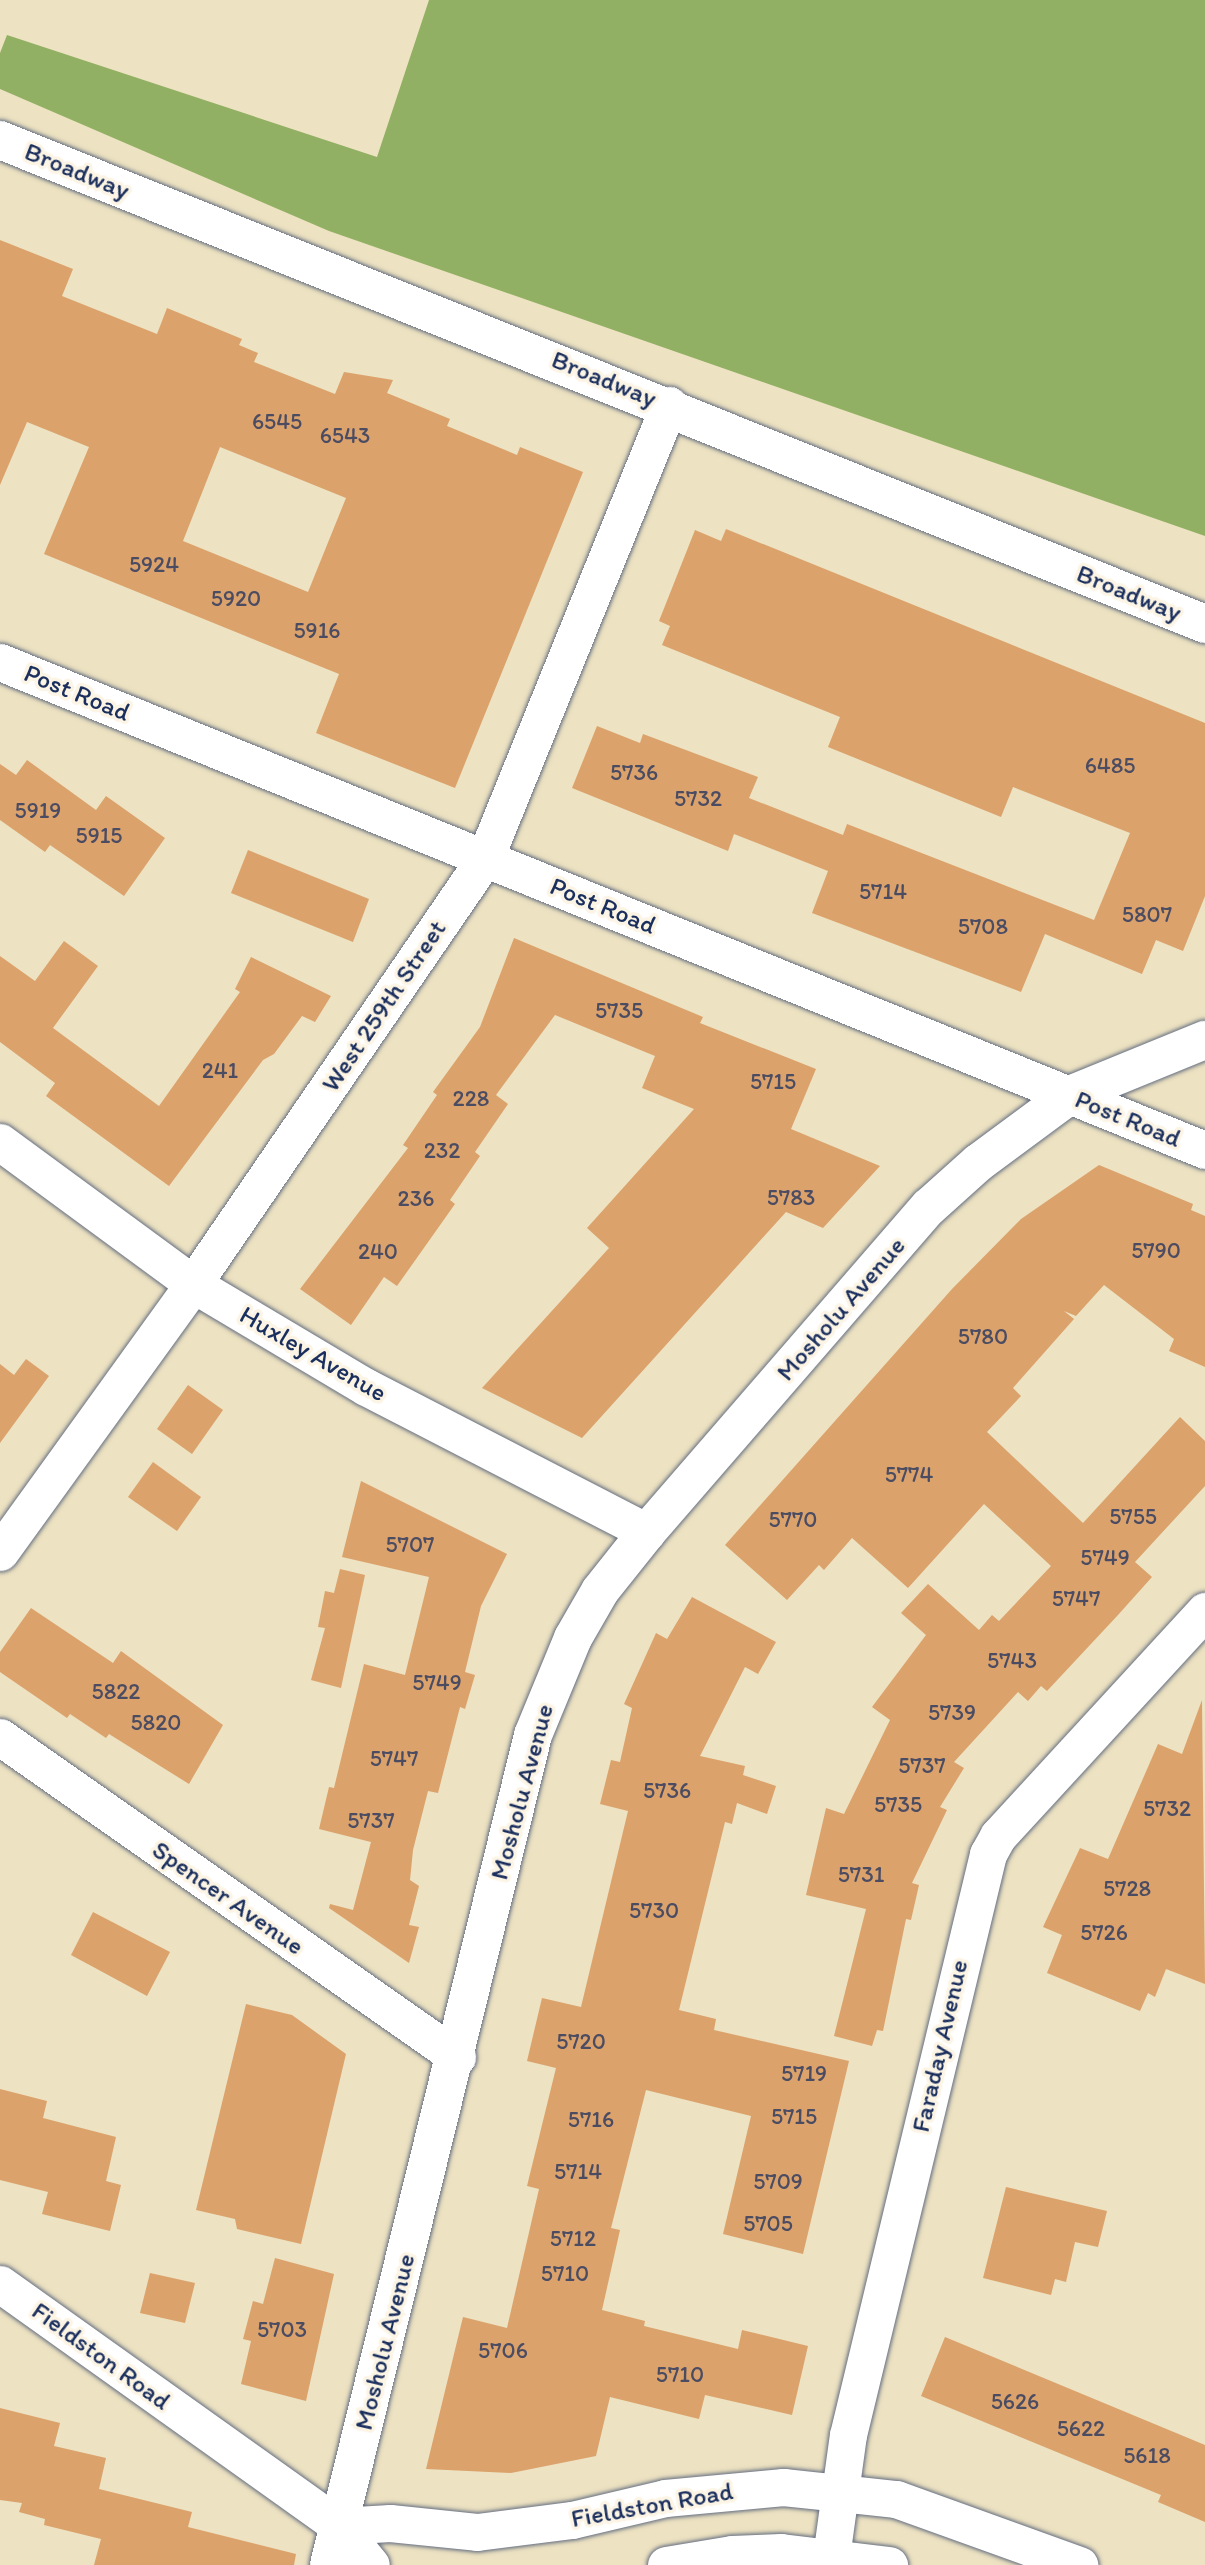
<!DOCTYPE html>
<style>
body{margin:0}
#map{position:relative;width:1205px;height:2565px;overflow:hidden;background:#ede2c1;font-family:Itim,sans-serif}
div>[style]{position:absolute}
.forest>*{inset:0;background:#92b063}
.building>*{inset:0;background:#dba26c}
.roads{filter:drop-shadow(0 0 2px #646e81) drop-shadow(0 0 2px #646e81)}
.street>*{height:37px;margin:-18.5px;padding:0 18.5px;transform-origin:18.5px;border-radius:18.5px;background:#fff}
.secondary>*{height:38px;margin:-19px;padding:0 19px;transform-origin:19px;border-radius:19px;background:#fff}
.primary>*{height:38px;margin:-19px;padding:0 19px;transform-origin:19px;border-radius:19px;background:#fff}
span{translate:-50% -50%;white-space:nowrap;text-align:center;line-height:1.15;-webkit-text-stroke:7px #fcf5e5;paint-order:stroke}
.number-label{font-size:23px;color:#4b4c62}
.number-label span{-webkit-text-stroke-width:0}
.street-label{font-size:26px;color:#1b2f5e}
</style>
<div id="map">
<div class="forest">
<div style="clip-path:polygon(429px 0,1205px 0,1205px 536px,329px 231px,0 89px,0 53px,7px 35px,377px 157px)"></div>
</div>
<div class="building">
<div style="clip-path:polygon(evenodd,0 240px,73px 269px,62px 296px,157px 334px,167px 308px,242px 339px,239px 345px,258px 353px,254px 362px,335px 394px,344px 372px,393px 380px,387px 393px,450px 419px,447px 426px,517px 455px,520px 447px,583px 472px,455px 788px,316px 733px,339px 674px,44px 554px,89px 447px,27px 422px,0 485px,0 240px,220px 447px,346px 498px,308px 592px,183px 541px,220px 447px)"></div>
<div style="clip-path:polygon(726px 529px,1205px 723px,1205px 896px,1183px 951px,1156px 940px,1142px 974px,1045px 934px,1021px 992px,812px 913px,828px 871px,734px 834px,728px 851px,572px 788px,597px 726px,640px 743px,643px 734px,758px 777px,749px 798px,843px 835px,847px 824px,1094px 920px,1130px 833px,1013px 787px,1001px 817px,828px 747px,840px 717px,662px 645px,670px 626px,659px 621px,695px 530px,721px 541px)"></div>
<div style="clip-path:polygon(27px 760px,96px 810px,106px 796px,165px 838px,124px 896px,50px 845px,45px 852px,0 820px,0 764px,16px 775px)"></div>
<div style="clip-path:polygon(248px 850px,369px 899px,353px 942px,231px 893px)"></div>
<div style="clip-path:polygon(514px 938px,703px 1017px,700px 1023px,816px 1069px,791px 1129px,880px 1166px,823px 1228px,786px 1212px,582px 1438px,482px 1388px,609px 1248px,587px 1228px,694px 1109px,642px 1088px,655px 1056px,555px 1015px,496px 1095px,508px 1104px,475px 1152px,480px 1156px,450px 1200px,455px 1204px,397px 1286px,384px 1277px,351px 1325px,300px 1289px,408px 1148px,403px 1145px,437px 1095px,433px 1092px,480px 1027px)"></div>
<div style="clip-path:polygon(64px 941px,98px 966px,53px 1028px,159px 1106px,240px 992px,235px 989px,251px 957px,331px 996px,315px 1022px,302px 1016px,274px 1054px,263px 1060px,169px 1186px,46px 1096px,55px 1083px,0 1042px,0 956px,35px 981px)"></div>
<div style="clip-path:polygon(1099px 1165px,1193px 1204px,1191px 1210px,1205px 1216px,1205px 1367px,1169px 1351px,1174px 1339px,1104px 1285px,1076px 1316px,1064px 1311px,1074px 1319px,1013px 1388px,1021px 1396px,987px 1432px,1083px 1523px,1180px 1417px,1205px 1441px,1205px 1486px,1135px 1562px,1152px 1577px,1118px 1615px,1047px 1691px,1041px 1686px,1028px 1701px,1018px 1692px,954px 1762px,964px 1768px,940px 1807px,947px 1810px,912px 1883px,919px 1885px,911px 1920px,906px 1919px,883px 2031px,877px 2030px,872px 2046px,834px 2036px,866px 1909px,806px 1895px,826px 1808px,844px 1814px,890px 1720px,872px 1707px,926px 1635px,901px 1613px,928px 1584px,979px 1630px,992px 1615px,999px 1621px,1051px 1566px,984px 1504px,908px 1588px,852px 1538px,824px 1570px,819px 1565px,787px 1600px,725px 1545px,952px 1289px,1021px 1219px)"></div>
<div style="clip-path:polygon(26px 1359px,49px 1376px,0 1443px,0 1364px,14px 1375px)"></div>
<div style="clip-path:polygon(188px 1385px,223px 1410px,192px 1454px,157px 1429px)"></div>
<div style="clip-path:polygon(153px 1462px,201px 1497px,177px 1531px,128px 1497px)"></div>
<div style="clip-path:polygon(361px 1481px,507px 1554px,481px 1606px,465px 1672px,475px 1675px,465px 1709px,460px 1707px,438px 1793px,428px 1791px,413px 1850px,410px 1880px,419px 1886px,409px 1925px,419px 1927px,409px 1963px,329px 1908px,330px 1904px,353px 1910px,371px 1842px,319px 1829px,329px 1787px,334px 1788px,364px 1664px,405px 1675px,429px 1577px,342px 1557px)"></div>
<div style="clip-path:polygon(340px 1569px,365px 1575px,341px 1688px,311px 1680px,325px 1628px,318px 1627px,325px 1591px,334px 1593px)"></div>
<div style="clip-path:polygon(692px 1597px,776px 1642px,758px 1674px,745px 1667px,700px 1756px,745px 1766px,743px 1775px,776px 1786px,767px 1814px,737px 1803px,732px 1824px,725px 1822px,679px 2010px,716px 2019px,714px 2030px,849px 2061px,803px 2254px,723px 2234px,751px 2116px,646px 2090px,611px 2228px,620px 2230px,602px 2310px,645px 2321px,644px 2326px,738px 2349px,742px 2330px,808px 2346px,792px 2415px,705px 2395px,699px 2419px,610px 2397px,596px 2456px,511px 2473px,426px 2469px,463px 2317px,507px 2328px,539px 2189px,527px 2186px,556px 2068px,527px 2061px,542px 1998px,581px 2007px,628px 1811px,600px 1804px,611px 1760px,620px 1762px,632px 1708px,624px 1704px,656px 1633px,667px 1639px)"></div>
<div style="clip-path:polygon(31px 1608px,113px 1663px,121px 1651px,223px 1725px,189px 1784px,109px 1734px,106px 1738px,70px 1714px,67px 1718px,0 1672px,0 1652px)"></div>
<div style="clip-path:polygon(1202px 1700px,1205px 1984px,1166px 1969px,1155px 1997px,1148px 1993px,1140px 2011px,1047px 1973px,1062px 1935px,1043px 1927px,1080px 1848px,1108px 1859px,1158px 1744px,1182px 1754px)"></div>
<div style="clip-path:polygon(93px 1912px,170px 1952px,147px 1996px,71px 1955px)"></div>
<div style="clip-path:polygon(246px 2004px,292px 2015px,346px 2054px,301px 2244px,237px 2229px,235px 2219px,196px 2210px)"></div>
<div style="clip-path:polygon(0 2089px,47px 2101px,43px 2118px,116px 2137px,106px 2181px,121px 2185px,110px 2231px,42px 2214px,48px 2192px,0 2180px)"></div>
<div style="clip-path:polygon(1006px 2187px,1107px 2211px,1098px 2247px,1075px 2242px,1066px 2282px,1055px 2279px,1051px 2295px,983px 2278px)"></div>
<div style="clip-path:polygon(275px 2258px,334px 2274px,306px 2401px,241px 2384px,251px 2341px,243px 2339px,253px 2301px,263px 2304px)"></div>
<div style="clip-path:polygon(150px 2273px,195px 2283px,185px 2323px,140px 2313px)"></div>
<div style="clip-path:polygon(945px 2337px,1205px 2445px,1205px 2522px,1158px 2502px,1161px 2495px,921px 2396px)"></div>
<div style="clip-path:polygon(0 2408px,60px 2423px,54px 2446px,106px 2458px,99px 2489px,192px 2512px,188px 2527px,296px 2554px,294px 2565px,94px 2565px,101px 2539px,44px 2525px,45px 2519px,19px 2512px,22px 2503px,0 2500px)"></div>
</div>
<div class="roads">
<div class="street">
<div style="left:0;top:662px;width:1300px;rotate:22.05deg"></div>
<div style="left:0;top:1142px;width:240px;rotate:36.3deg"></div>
<div style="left:193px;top:1284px;width:201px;rotate:30.8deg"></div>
<div style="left:366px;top:1387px;width:316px;rotate:27.3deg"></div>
<div style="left:0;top:1552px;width:330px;rotate:-54.2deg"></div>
<div style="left:193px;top:1284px;width:516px;rotate:-55.57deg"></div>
<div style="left:485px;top:858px;width:489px;rotate:-67.9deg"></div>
<div style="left:0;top:1737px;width:558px;rotate:35deg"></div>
<div style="left:0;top:2284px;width:417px;rotate:35.5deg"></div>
<div style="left:339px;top:2526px;width:50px;rotate:50.6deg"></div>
<div style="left:339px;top:2526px;width:51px;rotate:-3.4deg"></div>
<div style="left:390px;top:2523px;width:87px;rotate:5.9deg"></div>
<div style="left:477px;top:2532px;width:96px;rotate:-7.2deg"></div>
<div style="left:572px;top:2520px;width:96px;rotate:-13.3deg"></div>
<div style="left:665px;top:2498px;width:119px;rotate:-5.3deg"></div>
<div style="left:783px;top:2487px;width:114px;rotate:6.1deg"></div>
<div style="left:896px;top:2499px;width:195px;rotate:19.8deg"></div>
<div style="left:831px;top:2557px;width:123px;rotate:-82.1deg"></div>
<div style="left:848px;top:2435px;width:598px;rotate:-76.45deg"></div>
<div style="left:988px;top:1854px;width:21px;rotate:-61deg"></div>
<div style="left:998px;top:1836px;width:306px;rotate:-47.4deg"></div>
<div style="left:666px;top:2565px;width:67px;rotate:-9.5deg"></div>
<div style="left:732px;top:2554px;width:49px;rotate:-2.3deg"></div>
<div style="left:781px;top:2552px;width:109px;rotate:6.9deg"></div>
</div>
<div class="secondary">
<div style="left:329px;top:2565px;width:855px;rotate:-76.19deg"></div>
<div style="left:533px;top:1735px;width:105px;rotate:-67.6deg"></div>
<div style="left:573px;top:1638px;width:54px;rotate:-60.1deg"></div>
<div style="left:600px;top:1591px;width:75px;rotate:-51.5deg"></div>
<div style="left:647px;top:1532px;width:430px;rotate:-49.1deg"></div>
<div style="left:929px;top:1207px;width:66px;rotate:-41.9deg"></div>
<div style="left:978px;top:1163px;width:114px;rotate:-36.5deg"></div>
<div style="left:1070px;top:1095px;width:146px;rotate:-22.2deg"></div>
</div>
<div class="primary">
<div style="left:0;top:140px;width:1299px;rotate:21.88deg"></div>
</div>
</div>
<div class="number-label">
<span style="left:277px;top:421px">6545</span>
<span style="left:345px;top:435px">6543</span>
<span style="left:154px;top:564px">5924</span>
<span style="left:236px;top:598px">5920</span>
<span style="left:317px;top:630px">5916</span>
<span style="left:1110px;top:765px">6485</span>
<span style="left:634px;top:772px">5736</span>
<span style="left:698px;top:798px">5732</span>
<span style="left:38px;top:810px">5919</span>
<span style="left:99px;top:835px">5915</span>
<span style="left:883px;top:891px">5714</span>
<span style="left:1147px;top:914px">5807</span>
<span style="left:983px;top:926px">5708</span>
<span style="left:619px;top:1010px">5735</span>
<span style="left:220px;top:1070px">241</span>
<span style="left:773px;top:1081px">5715</span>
<span style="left:471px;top:1098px">228</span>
<span style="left:442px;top:1150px">232</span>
<span style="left:791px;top:1197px">5783</span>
<span style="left:416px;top:1198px">236</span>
<span style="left:1156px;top:1250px">5790</span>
<span style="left:378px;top:1251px">240</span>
<span style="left:983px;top:1336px">5780</span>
<span style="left:909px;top:1474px">5774</span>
<span style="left:1133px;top:1516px">5755</span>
<span style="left:793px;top:1519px">5770</span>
<span style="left:410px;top:1544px">5707</span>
<span style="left:1105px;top:1557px">5749</span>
<span style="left:1076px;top:1598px">5747</span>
<span style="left:1012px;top:1660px">5743</span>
<span style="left:437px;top:1682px">5749</span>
<span style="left:116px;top:1691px">5822</span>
<span style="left:952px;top:1712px">5739</span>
<span style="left:156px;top:1722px">5820</span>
<span style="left:394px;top:1758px">5747</span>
<span style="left:922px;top:1765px">5737</span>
<span style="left:667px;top:1790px">5736</span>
<span style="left:898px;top:1804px">5735</span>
<span style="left:1167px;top:1808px">5732</span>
<span style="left:371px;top:1820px">5737</span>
<span style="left:861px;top:1874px">5731</span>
<span style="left:1127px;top:1888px">5728</span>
<span style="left:654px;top:1910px">5730</span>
<span style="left:1104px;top:1932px">5726</span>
<span style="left:581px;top:2041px">5720</span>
<span style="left:804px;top:2073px">5719</span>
<span style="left:794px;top:2116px">5715</span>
<span style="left:591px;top:2119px">5716</span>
<span style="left:578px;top:2171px">5714</span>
<span style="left:778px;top:2181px">5709</span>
<span style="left:768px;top:2223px">5705</span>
<span style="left:573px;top:2238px">5712</span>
<span style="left:565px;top:2273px">5710</span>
<span style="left:282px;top:2329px">5703</span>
<span style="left:503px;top:2350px">5706</span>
<span style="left:680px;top:2374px">5710</span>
<span style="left:1015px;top:2401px">5626</span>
<span style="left:1081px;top:2428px">5622</span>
<span style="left:1147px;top:2455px">5618</span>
</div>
<div class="street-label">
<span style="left:77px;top:171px;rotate:22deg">Broadway</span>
<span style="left:604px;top:379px;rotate:22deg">Broadway</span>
<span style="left:1129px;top:593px;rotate:22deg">Broadway</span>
<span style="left:77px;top:693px;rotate:22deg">Post Road</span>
<span style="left:603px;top:906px;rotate:22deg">Post Road</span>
<span style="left:384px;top:1006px;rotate:-56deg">West 259th Street</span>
<span style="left:1128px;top:1119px;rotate:22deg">Post Road</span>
<span style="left:841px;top:1309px;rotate:-49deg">Mosholu Avenue</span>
<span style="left:313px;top:1354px;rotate:30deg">Huxley Avenue</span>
<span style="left:522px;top:1792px;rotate:-75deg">Mosholu Avenue</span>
<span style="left:228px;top:1898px;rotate:35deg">Spencer Avenue</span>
<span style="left:940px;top:2046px;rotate:-77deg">Faraday Avenue</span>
<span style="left:385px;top:2342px;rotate:-76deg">Mosholu Avenue</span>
<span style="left:101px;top:2356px;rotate:36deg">Fieldston Road</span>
<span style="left:652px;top:2505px;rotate:-10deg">Fieldston Road</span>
</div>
</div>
